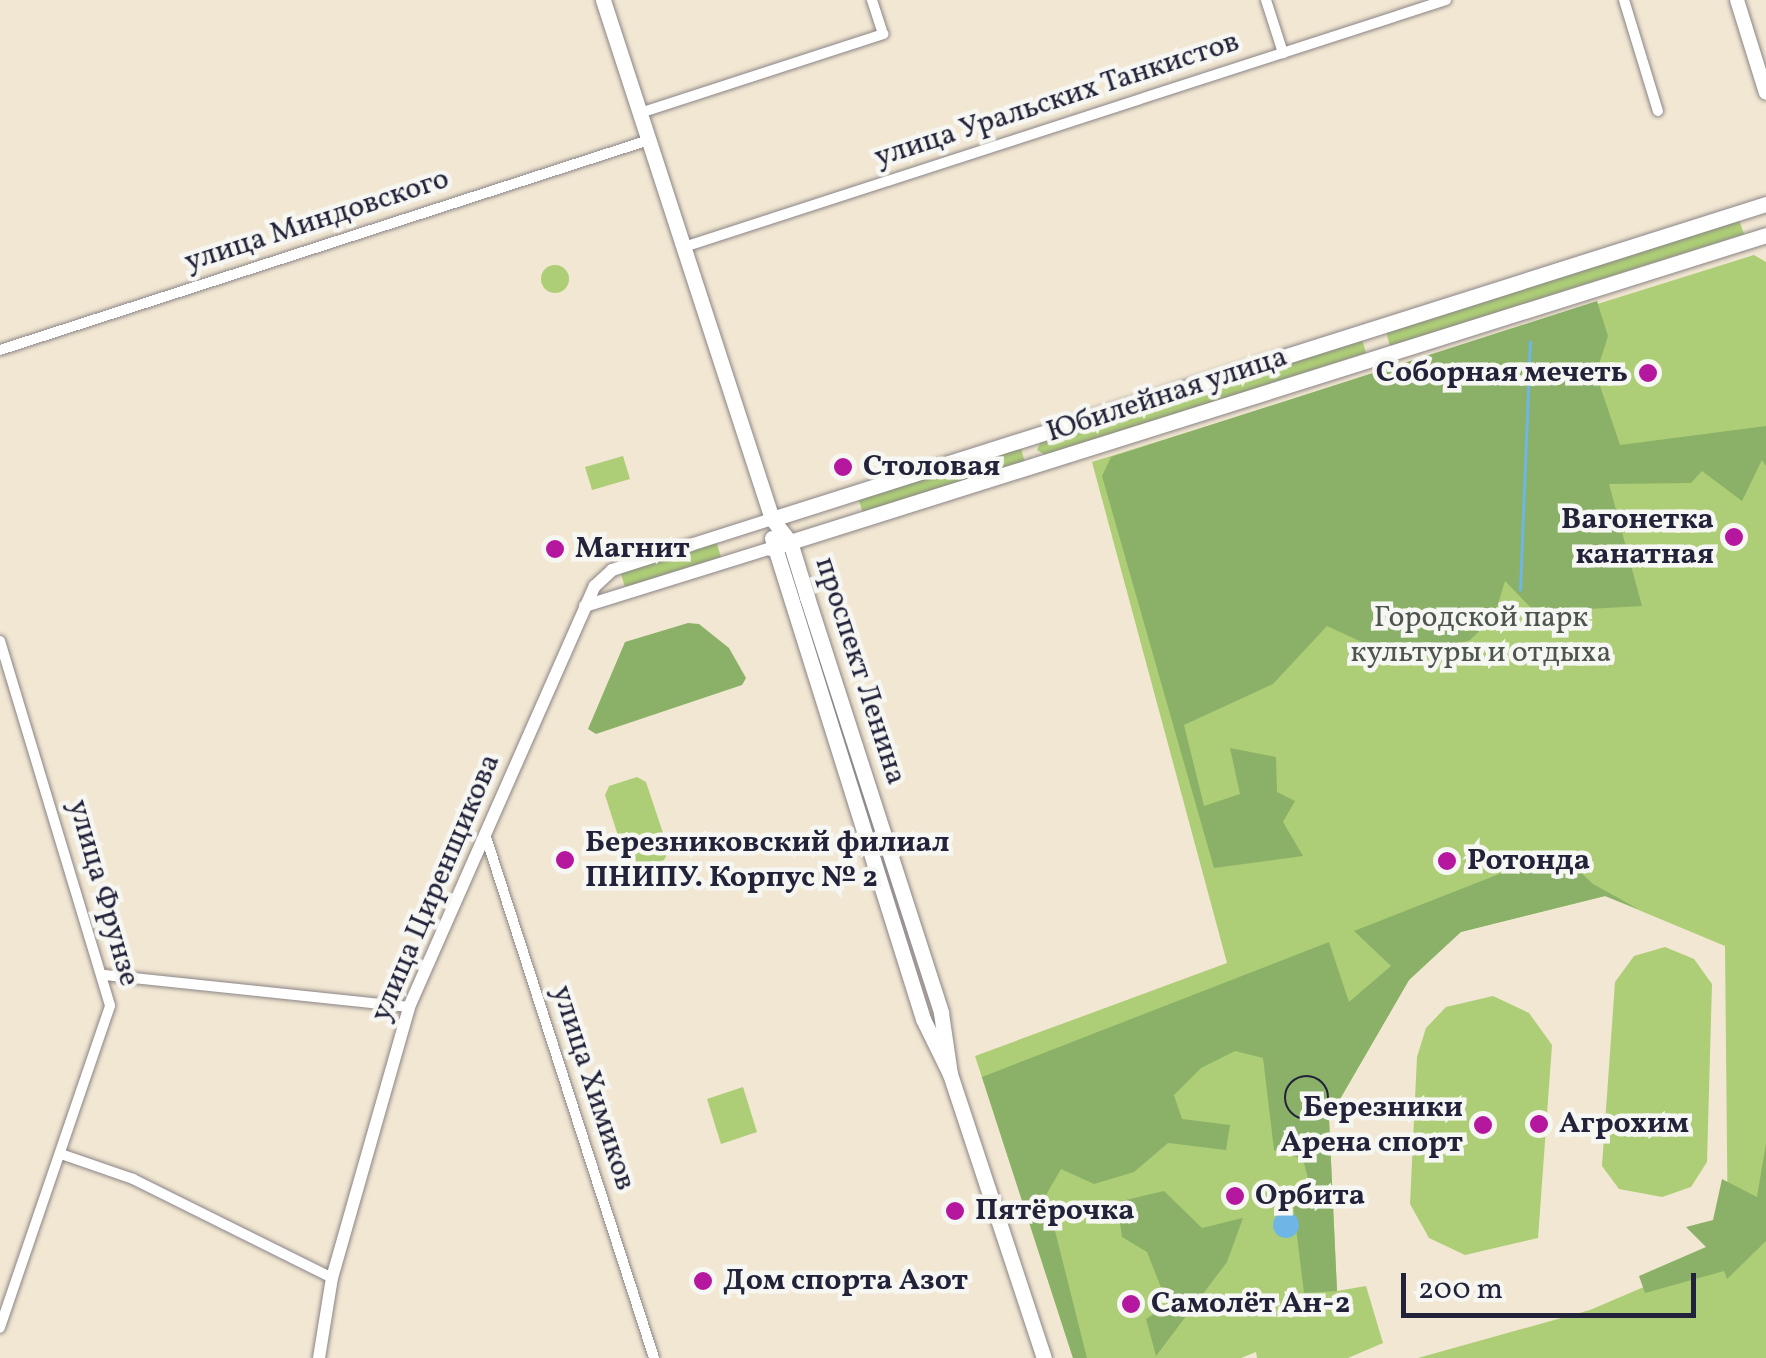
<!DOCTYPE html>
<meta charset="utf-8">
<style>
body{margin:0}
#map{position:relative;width:1766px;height:1358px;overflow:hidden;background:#f2e7d2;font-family:Vollkorn,serif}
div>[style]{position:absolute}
.green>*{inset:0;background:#adce76}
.round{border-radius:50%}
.forest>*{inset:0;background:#8ab167}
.water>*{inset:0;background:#6fb5e6}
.stream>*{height:2.5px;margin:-1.25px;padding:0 1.25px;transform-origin:1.25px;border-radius:1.25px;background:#6fb5e6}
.roads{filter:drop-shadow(0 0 2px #8a8486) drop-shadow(0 0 2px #8a8486)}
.minor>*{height:10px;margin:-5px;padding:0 5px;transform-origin:5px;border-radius:5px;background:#fff}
.tertiary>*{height:12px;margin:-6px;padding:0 6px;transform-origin:6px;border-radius:6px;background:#fff}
.secondary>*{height:14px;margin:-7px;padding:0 7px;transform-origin:7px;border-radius:7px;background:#fff}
.primary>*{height:15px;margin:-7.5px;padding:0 7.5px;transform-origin:7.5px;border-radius:7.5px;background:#fff}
.rail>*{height:2.5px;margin-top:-1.25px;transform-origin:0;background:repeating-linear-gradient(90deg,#22223b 0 15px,transparent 0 23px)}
.rail>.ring{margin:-1.25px;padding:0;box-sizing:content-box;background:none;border:2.5px solid #22223b;border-radius:50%}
.dots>*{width:28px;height:28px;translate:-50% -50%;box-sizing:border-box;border:5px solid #f6f6f2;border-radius:50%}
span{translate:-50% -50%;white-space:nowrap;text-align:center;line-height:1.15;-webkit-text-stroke:9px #f6f6f2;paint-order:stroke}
.street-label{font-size:30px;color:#22223b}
.poi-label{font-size:30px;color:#22223b;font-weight:700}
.right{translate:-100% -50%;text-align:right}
.left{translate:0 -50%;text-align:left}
.park-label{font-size:30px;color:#4c564d}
.scale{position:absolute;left:1401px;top:1273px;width:295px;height:45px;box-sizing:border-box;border:5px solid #22223b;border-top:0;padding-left:12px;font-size:30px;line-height:35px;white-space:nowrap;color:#22223b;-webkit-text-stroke:8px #f6f6f2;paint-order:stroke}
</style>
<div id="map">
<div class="green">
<div style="clip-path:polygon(1739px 220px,1744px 234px,1390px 346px,1386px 332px)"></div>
<div style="clip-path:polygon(1754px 255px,1766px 262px,1766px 1358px,1418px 1358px,1590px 1310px,1728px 1251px,1725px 946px,1605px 896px,1460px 932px,1409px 980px,1329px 1118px,1337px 1291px,1366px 1286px,1383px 1343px,1348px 1358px,1257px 1358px,1256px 1352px,1241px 1358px,1073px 1358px,975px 1056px,1227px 963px,1092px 462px)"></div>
<div class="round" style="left:541px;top:265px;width:28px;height:28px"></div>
<div style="clip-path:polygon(1362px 339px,1366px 353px,1045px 455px,1037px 450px,1041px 441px)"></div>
<div style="clip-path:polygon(1021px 448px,1025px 463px,863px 513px,858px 498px)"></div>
<div style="clip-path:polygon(623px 456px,630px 479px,592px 490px,585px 467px)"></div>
<div style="clip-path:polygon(716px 541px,721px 557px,625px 587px,620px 571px)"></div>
<div style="clip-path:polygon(637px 777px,646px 782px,669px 851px,664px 860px,636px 869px,627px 864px,605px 795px,609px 786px)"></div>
<div style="clip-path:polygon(1665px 947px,1694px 959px,1712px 984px,1707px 1162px,1691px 1187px,1662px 1197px,1619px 1189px,1602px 1166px,1615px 982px,1634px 956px)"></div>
<div style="clip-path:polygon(1493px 996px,1529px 1013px,1552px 1045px,1538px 1238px,1465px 1255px,1429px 1238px,1410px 1204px,1417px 1057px,1426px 1028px,1446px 1007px)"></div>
<div style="clip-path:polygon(743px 1087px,757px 1132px,721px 1144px,707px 1099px)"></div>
</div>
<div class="forest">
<div style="clip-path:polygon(1597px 301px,1608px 336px,1596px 374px,1620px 445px,1766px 426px,1766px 466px,1762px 460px,1742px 501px,1702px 471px,1691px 483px,1609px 484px,1642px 606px,1535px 612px,1505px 581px,1494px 617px,1470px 640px,1405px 662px,1327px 626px,1273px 684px,1184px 725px,1204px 806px,1240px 794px,1230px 748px,1276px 757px,1277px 792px,1295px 801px,1283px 822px,1303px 856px,1214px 868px,1102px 476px,1111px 457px)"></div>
<div style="clip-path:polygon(688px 623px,699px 624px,729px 648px,746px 678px,742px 685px,596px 734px,588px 729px,625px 642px)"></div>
<div style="clip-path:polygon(1558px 851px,1593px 884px,1638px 909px,1605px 896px,1461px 932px,1409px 980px,1329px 1118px,1337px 1291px,1304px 1293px,1293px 1204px,1308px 1179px,1303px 1159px,1274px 1150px,1263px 1058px,1235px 1051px,1201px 1068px,1174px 1095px,1182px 1119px,1230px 1125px,1226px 1150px,1168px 1143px,1134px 1172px,1094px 1184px,1061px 1169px,1046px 1195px,1087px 1358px,1073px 1358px,982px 1077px,1329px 942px,1349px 1002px,1391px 966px,1354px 931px)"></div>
<div style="clip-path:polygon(1766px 1143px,1766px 1241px,1727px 1279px,1724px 1271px,1645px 1293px,1639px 1276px,1706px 1247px,1686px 1227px,1713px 1220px,1722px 1179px,1757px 1197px)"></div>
<div style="clip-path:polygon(1164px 1191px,1202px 1228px,1243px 1218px,1227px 1262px,1156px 1356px,1146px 1319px,1168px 1305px,1147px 1252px,1122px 1237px,1117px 1202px)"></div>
</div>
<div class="water">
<div class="round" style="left:1273px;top:1212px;width:26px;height:26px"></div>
</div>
<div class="stream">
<div style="left:1520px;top:590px;width:248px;rotate:-87.7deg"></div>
</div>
<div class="roads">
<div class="minor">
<div style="left:1266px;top:0;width:56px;rotate:72.2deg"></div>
<div style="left:1624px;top:0;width:116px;rotate:73deg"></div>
<div style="left:640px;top:113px;width:256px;rotate:-18deg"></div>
<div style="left:883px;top:34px;width:36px;rotate:-108deg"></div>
<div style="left:684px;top:247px;width:801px;rotate:-17.96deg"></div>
<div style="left:0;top:350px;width:682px;rotate:-17.93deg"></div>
<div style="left:0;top:641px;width:381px;rotate:73.2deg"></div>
<div style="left:110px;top:1006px;width:340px;rotate:108.9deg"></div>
<div style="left:485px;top:834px;width:551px;rotate:72.12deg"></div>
<div style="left:105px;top:975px;width:306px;rotate:6deg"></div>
<div style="left:61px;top:1154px;width:76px;rotate:19.1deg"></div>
<div style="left:133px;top:1179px;width:222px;rotate:26.4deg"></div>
</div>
<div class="tertiary">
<div style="left:585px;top:606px;width:195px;rotate:-17.3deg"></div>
<div style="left:319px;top:1358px;width:81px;rotate:-80.8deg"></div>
<div style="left:332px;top:1278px;width:282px;rotate:-74.1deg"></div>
<div style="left:409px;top:1007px;width:460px;rotate:-66.2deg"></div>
<div style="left:595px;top:586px;width:23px;rotate:-43deg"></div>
<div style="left:612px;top:570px;width:168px;rotate:-17.7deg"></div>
</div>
<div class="secondary">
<div style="left:1737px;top:0;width:97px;rotate:72.7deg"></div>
</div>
<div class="primary">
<div style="left:603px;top:0;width:546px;rotate:71.96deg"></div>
<div style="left:772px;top:519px;width:29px;rotate:52deg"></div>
<div style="left:790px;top:542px;width:58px;rotate:72.8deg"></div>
<div style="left:807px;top:597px;width:437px;rotate:72.1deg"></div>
<div style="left:941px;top:1013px;width:62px;rotate:81.6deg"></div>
<div style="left:772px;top:519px;width:1043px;rotate:-17.58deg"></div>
<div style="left:772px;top:538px;width:504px;rotate:72.57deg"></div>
<div style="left:923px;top:1019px;width:61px;rotate:63.9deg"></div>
<div style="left:950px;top:1074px;width:299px;rotate:71.7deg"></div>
<div style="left:771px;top:548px;width:1043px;rotate:-17.46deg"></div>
</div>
</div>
<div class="rail">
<div class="ring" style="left:1285px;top:1076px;width:41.5px;height:41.5px"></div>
</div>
<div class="dots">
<div style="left:1648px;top:373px;background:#b5179e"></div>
<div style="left:843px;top:467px;background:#b5179e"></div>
<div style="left:1734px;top:537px;background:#b5179e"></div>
<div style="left:555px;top:549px;background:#b5179e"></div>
<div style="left:565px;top:860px;background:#b5179e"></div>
<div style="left:1447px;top:861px;background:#b5179e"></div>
<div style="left:1539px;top:1124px;background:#b5179e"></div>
<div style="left:1483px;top:1125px;background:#b5179e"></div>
<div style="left:1235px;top:1196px;background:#b5179e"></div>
<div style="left:955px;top:1211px;background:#b5179e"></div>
<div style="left:703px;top:1281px;background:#b5179e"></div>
<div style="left:1131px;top:1304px;background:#b5179e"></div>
</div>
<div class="street-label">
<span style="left:1057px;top:100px;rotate:-18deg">улица Уральских Танкистов</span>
<span style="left:317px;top:221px;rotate:-18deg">улица Миндовского</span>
<span style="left:1167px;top:395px;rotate:-18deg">Юбилейная улица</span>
<span style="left:860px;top:671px;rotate:72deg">проспект Ленина</span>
<span style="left:436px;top:888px;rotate:-67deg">улица Циренщикова</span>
<span style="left:103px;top:893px;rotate:74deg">улица Фрунзе</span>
<span style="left:593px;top:1088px;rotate:72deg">улица Химиков</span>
</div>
<div class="poi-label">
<span class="right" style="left:1628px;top:373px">Соборная мечеть</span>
<span class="left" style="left:863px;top:467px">Столовая</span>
<span class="right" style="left:1714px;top:537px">Вагонетка<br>канатная</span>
<span class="left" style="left:575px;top:549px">Магнит</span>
<span class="left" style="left:585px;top:860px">Березниковский филиал<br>ПНИПУ. Корпус № 2</span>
<span class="left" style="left:1467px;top:861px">Ротонда</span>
<span class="right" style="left:1463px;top:1125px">Березники<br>Арена спорт</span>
<span class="left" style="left:1559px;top:1124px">Агрохим</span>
<span class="left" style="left:1255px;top:1196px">Орбита</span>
<span class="left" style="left:975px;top:1211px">Пятёрочка</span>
<span class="left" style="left:723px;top:1281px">Дом спорта Азот</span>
<span class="left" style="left:1151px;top:1304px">Самолёт Ан-2</span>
</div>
<div class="park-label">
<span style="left:1481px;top:635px">Городской парк<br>культуры и отдыха</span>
</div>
<div class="scale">200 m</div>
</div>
